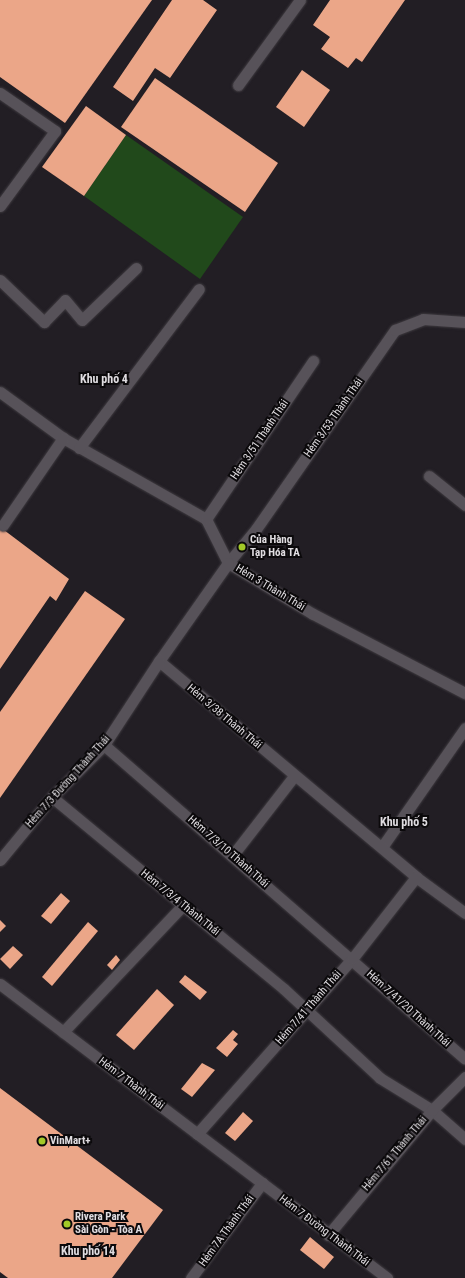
<!DOCTYPE html>
<meta charset="utf-8">
<style>
body{margin:0}
#map{position:relative;width:465px;height:1278px;overflow:hidden;background:#221e24;font-family:"Roboto Condensed",sans-serif}
div>[style]{position:absolute}
.green>*{inset:0;background:#21491b}
.building>*{inset:0;background:#eba688}
.roads{filter:drop-shadow(0 0 1px #3f3b40) drop-shadow(0 0 1px #3f3b40)}
.service>*{height:11px;margin:-5.5px;padding:0 5.5px;transform-origin:5.5px;border-radius:5.5px;background:#575259}
.minor>*{height:11px;margin:-5.5px;padding:0 5.5px;transform-origin:5.5px;border-radius:5.5px;background:#575259}
.dots>*{width:11px;height:11px;translate:-50% -50%;box-sizing:border-box;border:2px solid #0b090b;border-radius:50%}
span{translate:-50% -50%;white-space:nowrap;text-align:center;line-height:1.15;-webkit-text-stroke:4px #0b090b;paint-order:stroke}
.street-label{font-size:11px;color:#e0dde1}
.poi-label{font-size:11px;color:#e0dde1;font-weight:700}
.left{translate:0 -50%;text-align:left}
.neighbourhood-label{font-size:12px;color:#e0dde1;font-weight:700}
</style>
<div id="map">
<div class="green">
<div style="clip-path:polygon(126px 135px,243px 217px,200px 279px,84px 196px)"></div>
</div>
<div class="building">
<div style="clip-path:polygon(0 0,152px 0,65px 123px,0 77px)"></div>
<div style="clip-path:polygon(172px 0,203px 0,217px 10px,170px 78px,155px 68px,133px 101px,113px 87px)"></div>
<div style="clip-path:polygon(330px 0,405px 0,362px 62px,356px 58px,348px 68px,321px 49px,330px 37px,313px 25px)"></div>
<div style="clip-path:polygon(302px 70px,330px 90px,304px 127px,276px 107px)"></div>
<div style="clip-path:polygon(155px 78px,278px 163px,245px 212px,121px 127px)"></div>
<div style="clip-path:polygon(86px 106px,126px 135px,84px 196px,42px 167px)"></div>
<div style="clip-path:polygon(0 527px,69px 579px,56px 601px,50px 596px,0 669px)"></div>
<div style="clip-path:polygon(85px 591px,125px 619px,0 798px,0 712px)"></div>
<div style="clip-path:polygon(61px 893px,70px 901px,51px 924px,41px 916px)"></div>
<div style="clip-path:polygon(0 920px,6px 926px,0 932px)"></div>
<div style="clip-path:polygon(88px 922px,98px 931px,52px 986px,42px 977px)"></div>
<div style="clip-path:polygon(13px 946px,23px 955px,10px 969px,0 959px)"></div>
<div style="clip-path:polygon(116px 955px,120px 960px,112px 970px,107px 965px)"></div>
<div style="clip-path:polygon(185px 975px,207px 992px,200px 1000px,179px 982px)"></div>
<div style="clip-path:polygon(157px 989px,174px 1005px,134px 1050px,116px 1035px)"></div>
<div style="clip-path:polygon(233px 1030px,238px 1034px,233px 1040px,238px 1044px,227px 1057px,216px 1048px)"></div>
<div style="clip-path:polygon(202px 1063px,215px 1070px,192px 1097px,181px 1089px)"></div>
<div style="clip-path:polygon(0 1088px,163px 1210px,112px 1278px,8px 1278px,0 1272px)"></div>
<div style="clip-path:polygon(243px 1112px,253px 1121px,235px 1141px,225px 1133px)"></div>
<div style="clip-path:polygon(310px 1237px,334px 1257px,324px 1269px,300px 1250px)"></div>
</div>
<div class="roads">
<div class="service">
<div style="left:238px;top:85px;width:105px;rotate:-53.9deg"></div>
<div style="left:0;top:93px;width:67px;rotate:34.6deg"></div>
<div style="left:55px;top:131px;width:93px;rotate:126.3deg"></div>
<div style="left:429px;top:476px;width:46px;rotate:38.9deg"></div>
<div style="left:313px;top:614px;width:99px;rotate:-149deg"></div>
<div style="left:228px;top:563px;width:44px;rotate:-50.5deg"></div>
<div style="left:256px;top:529px;width:243px;rotate:-55.1deg"></div>
<div style="left:395px;top:330px;width:30px;rotate:-21deg"></div>
<div style="left:423px;top:319px;width:42px;rotate:4.1deg"></div>
<div style="left:382px;top:847px;width:145px;rotate:-55.1deg"></div>
<div style="left:232px;top:856px;width:101px;rotate:-52.2deg"></div>
<div style="left:63px;top:1032px;width:175px;rotate:-46.6deg"></div>
<div style="left:432px;top:1110px;width:44px;rotate:41.3deg"></div>
</div>
<div class="minor">
<div style="left:0;top:280px;width:61px;rotate:43.7deg"></div>
<div style="left:44px;top:322px;width:30px;rotate:-46deg"></div>
<div style="left:65px;top:300px;width:26px;rotate:50deg"></div>
<div style="left:82px;top:320px;width:75px;rotate:-43.9deg"></div>
<div style="left:0;top:392px;width:78px;rotate:36.1deg"></div>
<div style="left:63px;top:438px;width:164px;rotate:29.5deg"></div>
<div style="left:206px;top:519px;width:49px;rotate:63.4deg"></div>
<div style="left:228px;top:563px;width:120px;rotate:125.1deg"></div>
<div style="left:159px;top:661px;width:336px;rotate:40deg"></div>
<div style="left:416px;top:877px;width:61px;rotate:36.3deg"></div>
<div style="left:79px;top:448px;width:199px;rotate:-53deg"></div>
<div style="left:206px;top:519px;width:191px;rotate:-55.9deg"></div>
<div style="left:3px;top:525px;width:106px;rotate:-55.4deg"></div>
<div style="left:313px;top:614px;width:171px;rotate:27.5deg"></div>
<div style="left:104px;top:745px;width:478px;rotate:41deg"></div>
<div style="left:52px;top:797px;width:301px;rotate:39.6deg"></div>
<div style="left:284px;top:989px;width:131px;rotate:42.8deg"></div>
<div style="left:380px;top:1078px;width:61px;rotate:31.6deg"></div>
<div style="left:0;top:860px;width:82px;rotate:-50.5deg"></div>
<div style="left:52px;top:797px;width:74px;rotate:-45deg"></div>
<div style="left:104px;top:745px;width:100px;rotate:-56.8deg"></div>
<div style="left:0;top:984px;width:486px;rotate:37.2deg"></div>
<div style="left:197px;top:1134px;width:234px;rotate:-48.5deg"></div>
<div style="left:352px;top:959px;width:104px;rotate:-52deg"></div>
<div style="left:328px;top:1235px;width:163px;rotate:-50.2deg"></div>
<div style="left:432px;top:1110px;width:47px;rotate:-45deg"></div>
<div style="left:191px;top:1278px;width:119px;rotate:-53.2deg"></div>
</div>
</div>
<div class="dots">
<div style="left:242px;top:547px;background:#a2c928"></div>
<div style="left:42px;top:1141px;background:#a2c928"></div>
<div style="left:67px;top:1224px;background:#a2c928"></div>
</div>
<div class="street-label">
<span style="left:334px;top:418px;rotate:-55deg">Hẻm 3/53 Thành Thái</span>
<span style="left:260px;top:440px;rotate:-56deg">Hẻm 3/51 Thành Thái</span>
<span style="left:270px;top:588px;rotate:31deg">Hẻm 3 Thành Thái</span>
<span style="left:224px;top:717px;rotate:40deg">Hẻm 3/38 Thành Thái</span>
<span style="left:68px;top:782px;rotate:-48deg">Hẻm 7/3 Đường Thành Thái</span>
<span style="left:228px;top:852px;rotate:41deg">Hẻm 7/3/10 Thành Thái</span>
<span style="left:180px;top:903px;rotate:39deg">Hẻm 7/3/4 Thành Thái</span>
<span style="left:309px;top:1008px;rotate:-49deg">Hẻm 7/41 Thành Thái</span>
<span style="left:408px;top:1009px;rotate:42deg">Hẻm 7/41/20 Thành Thái</span>
<span style="left:131px;top:1084px;rotate:37deg">Hẻm 7 Thành Thái</span>
<span style="left:395px;top:1154px;rotate:-50deg">Hẻm 7/61 Thành Thái</span>
<span style="left:227px;top:1231px;rotate:-54deg">Hẻm 7A Thành Thái</span>
<span style="left:324px;top:1231px;rotate:37deg">Hẻm 7 Đường Thành Thái</span>
</div>
<div class="poi-label">
<span class="left" style="left:250px;top:547px">Của Hàng<br>Tạp Hóa TA</span>
<span class="left" style="left:50px;top:1141px">VinMart+</span>
<span class="left" style="left:75px;top:1224px">Rivera Park<br>Sài Gòn - Tòa A</span>
</div>
<div class="neighbourhood-label">
<span style="left:104px;top:380px">Khu phố 4</span>
<span style="left:404px;top:823px">Khu phố 5</span>
<span style="left:88px;top:1252px">Khu phố 14</span>
</div>
</div>
